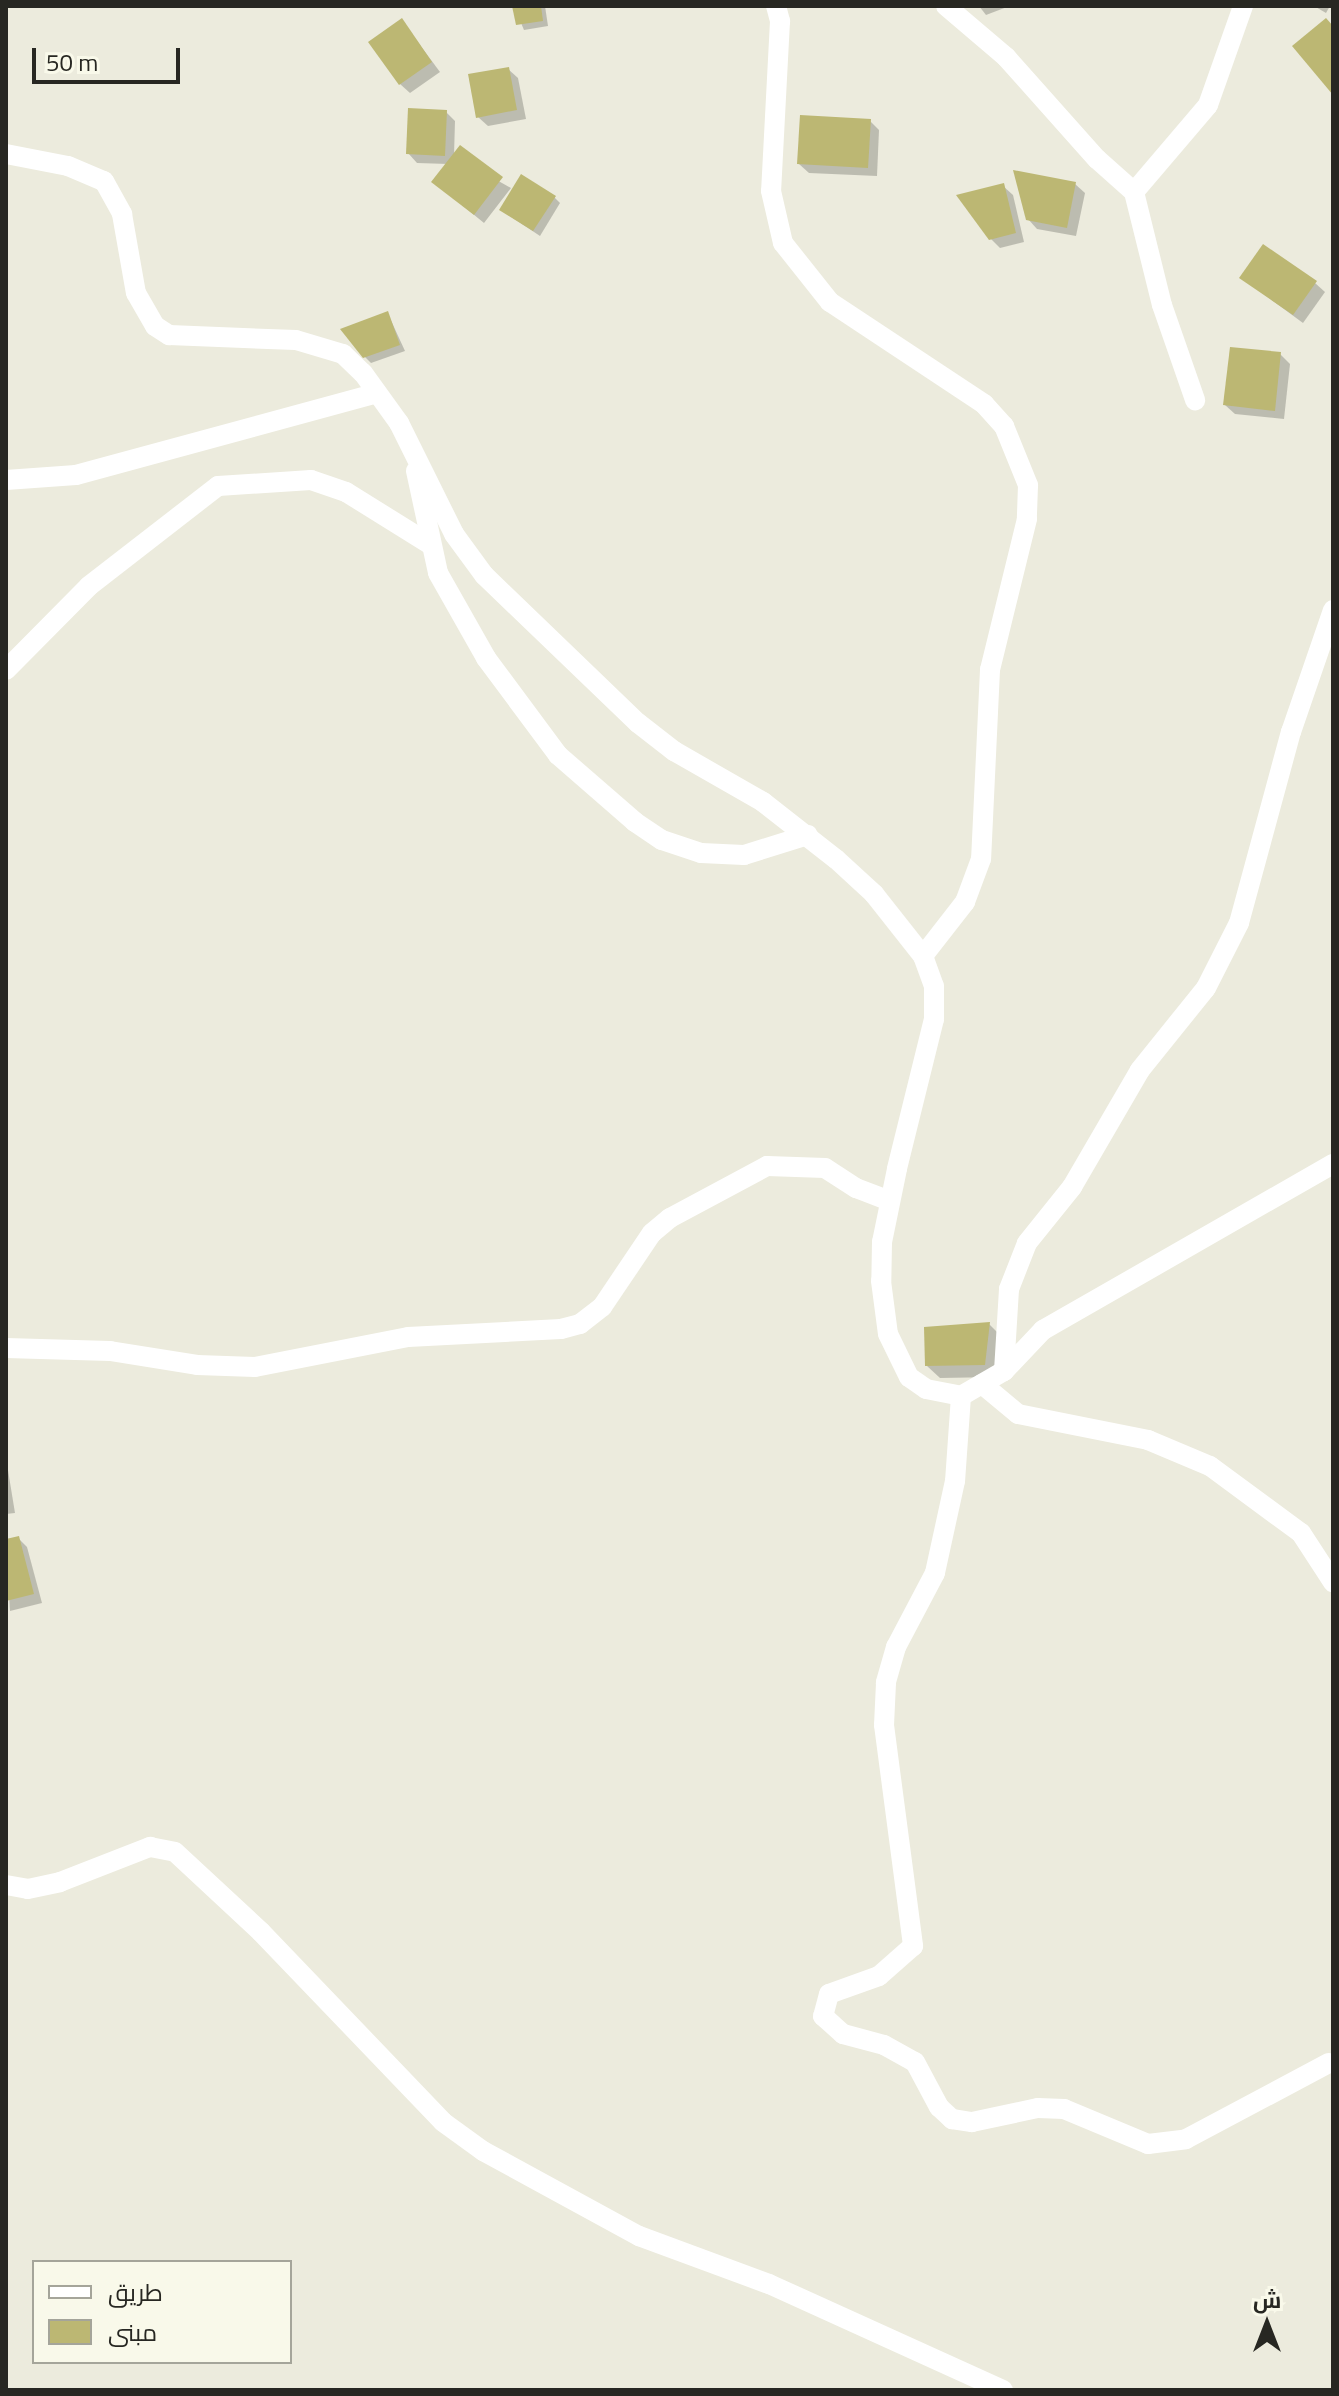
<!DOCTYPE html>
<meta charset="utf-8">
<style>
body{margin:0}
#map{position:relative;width:1339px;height:2396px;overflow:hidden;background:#ecebdd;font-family:"Titillium Web",Cairo,sans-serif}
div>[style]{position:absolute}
.shadow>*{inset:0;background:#0003}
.building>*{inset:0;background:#bcb773}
.street>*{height:20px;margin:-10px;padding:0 10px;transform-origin:10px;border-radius:10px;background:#fff}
span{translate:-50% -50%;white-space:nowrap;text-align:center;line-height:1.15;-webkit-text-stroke:7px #f9f9ea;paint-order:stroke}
.frame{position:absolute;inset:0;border:8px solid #272722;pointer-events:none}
.legend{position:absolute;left:32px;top:2260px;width:260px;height:104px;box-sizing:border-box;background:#f9f9ea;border:2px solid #a5a59a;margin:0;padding:10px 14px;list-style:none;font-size:24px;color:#272722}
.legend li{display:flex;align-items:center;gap:16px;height:40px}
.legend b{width:40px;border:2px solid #a5a59a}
.north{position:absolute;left:1227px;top:2284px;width:80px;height:80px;-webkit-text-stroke:6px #f9f9ea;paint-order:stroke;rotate:0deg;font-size:22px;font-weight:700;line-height:32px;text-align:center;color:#272722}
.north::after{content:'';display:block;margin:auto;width:28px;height:36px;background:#272722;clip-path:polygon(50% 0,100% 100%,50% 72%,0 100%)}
.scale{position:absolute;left:32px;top:48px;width:148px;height:36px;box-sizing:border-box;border:4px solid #272722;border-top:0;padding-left:10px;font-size:24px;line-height:28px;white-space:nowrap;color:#272722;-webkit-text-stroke:6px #f9f9ea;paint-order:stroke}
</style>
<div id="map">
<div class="shadow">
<div style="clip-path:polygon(514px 6px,545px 6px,548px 26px,524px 30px)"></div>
<div style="clip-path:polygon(979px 6px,1007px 6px,1007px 7px,986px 15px)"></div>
<div style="clip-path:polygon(1314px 6px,1330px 6px,1326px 13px)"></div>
<div style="clip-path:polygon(402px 21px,440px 72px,410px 93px,400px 84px)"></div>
<div style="clip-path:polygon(508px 69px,518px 78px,526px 119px,488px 126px,478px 117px)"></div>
<div style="clip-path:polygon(446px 112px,455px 121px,454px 156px,511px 188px,484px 223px,434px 182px,448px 164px,417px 163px,408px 153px)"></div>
<div style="clip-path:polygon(870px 121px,879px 130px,877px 176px,809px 173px,799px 164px)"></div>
<div style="clip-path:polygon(1075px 184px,1085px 193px,1076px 236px,1037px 229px,1028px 219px)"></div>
<div style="clip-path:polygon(1003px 186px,1013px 195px,1024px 242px,1000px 248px,990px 238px)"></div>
<div style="clip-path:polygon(554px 197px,560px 203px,540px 236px,501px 210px)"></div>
<div style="clip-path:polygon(1242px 278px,1315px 283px,1325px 292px,1303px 323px)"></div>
<div style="clip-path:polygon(388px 314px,405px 351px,371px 363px,365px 357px)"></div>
<div style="clip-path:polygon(1280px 354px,1290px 364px,1284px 419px,1235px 414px,1225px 405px)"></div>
<div style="clip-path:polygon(989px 1324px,1002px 1337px,998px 1377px,940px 1378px,927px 1366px)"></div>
<div style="clip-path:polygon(6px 1458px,15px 1513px,6px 1514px)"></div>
<div style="clip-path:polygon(18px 1538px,27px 1547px,42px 1603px,10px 1611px,6px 1541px)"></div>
</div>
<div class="building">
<div style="clip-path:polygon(512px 6px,541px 6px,543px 21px,516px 25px)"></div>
<div style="clip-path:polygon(402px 18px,432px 62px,399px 85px,368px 42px)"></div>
<div style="clip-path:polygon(1326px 18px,1333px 26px,1333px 95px,1292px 46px)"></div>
<div style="clip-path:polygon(509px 67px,517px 110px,476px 118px,468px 74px)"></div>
<div style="clip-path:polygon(408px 108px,447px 110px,445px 156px,406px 154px)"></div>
<div style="clip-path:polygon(800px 115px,871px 119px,868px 168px,797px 164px)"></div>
<div style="clip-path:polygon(460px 145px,503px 177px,474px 215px,431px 182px)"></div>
<div style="clip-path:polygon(1013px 170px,1076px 182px,1067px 228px,1026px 220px)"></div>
<div style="clip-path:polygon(521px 174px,556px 196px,533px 231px,499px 210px)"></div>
<div style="clip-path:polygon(1004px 183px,1016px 233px,989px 240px,956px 195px)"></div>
<div style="clip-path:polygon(1263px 244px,1317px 281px,1293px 315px,1239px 278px)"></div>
<div style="clip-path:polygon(388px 311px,400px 345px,363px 358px,340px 329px)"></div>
<div style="clip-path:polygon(1230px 347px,1281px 352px,1275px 411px,1223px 405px)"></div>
<div style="clip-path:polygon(990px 1322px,985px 1365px,925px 1366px,924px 1327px)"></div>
<div style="clip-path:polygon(19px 1536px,34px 1594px,6px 1601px,6px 1539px)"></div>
</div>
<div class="street">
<div style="left:776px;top:6px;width:16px;rotate:75deg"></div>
<div style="left:780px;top:21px;width:170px;rotate:93deg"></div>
<div style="left:771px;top:191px;width:53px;rotate:77deg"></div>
<div style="left:783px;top:243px;width:75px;rotate:51.5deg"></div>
<div style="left:830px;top:302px;width:185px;rotate:33.5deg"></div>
<div style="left:984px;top:404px;width:30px;rotate:48deg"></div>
<div style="left:1004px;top:426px;width:64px;rotate:67.9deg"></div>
<div style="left:1028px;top:485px;width:34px;rotate:92deg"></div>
<div style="left:1027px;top:519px;width:155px;rotate:103.8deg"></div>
<div style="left:990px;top:670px;width:189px;rotate:92.7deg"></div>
<div style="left:981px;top:859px;width:46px;rotate:110.4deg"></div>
<div style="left:965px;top:902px;width:68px;rotate:127.9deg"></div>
<div style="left:946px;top:6px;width:79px;rotate:40.4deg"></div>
<div style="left:1006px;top:57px;width:137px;rotate:48.3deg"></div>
<div style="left:1097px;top:159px;width:50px;rotate:41.7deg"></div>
<div style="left:1134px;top:192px;width:114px;rotate:-49.6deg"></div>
<div style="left:1208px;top:105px;width:105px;rotate:-70.5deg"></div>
<div style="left:6px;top:154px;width:63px;rotate:11deg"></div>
<div style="left:68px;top:166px;width:39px;rotate:23deg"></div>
<div style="left:104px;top:181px;width:38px;rotate:61deg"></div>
<div style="left:122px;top:214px;width:80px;rotate:80deg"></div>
<div style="left:136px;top:293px;width:38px;rotate:60deg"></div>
<div style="left:155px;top:326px;width:17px;rotate:33deg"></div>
<div style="left:169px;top:335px;width:127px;rotate:2.3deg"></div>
<div style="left:296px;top:340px;width:49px;rotate:16.6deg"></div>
<div style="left:343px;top:354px;width:28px;rotate:44deg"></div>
<div style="left:363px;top:373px;width:62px;rotate:54.2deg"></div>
<div style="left:399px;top:423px;width:124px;rotate:63.6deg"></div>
<div style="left:454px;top:534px;width:51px;rotate:53.8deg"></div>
<div style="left:484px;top:575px;width:214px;rotate:43.9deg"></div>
<div style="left:638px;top:723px;width:46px;rotate:37.9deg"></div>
<div style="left:674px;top:751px;width:103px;rotate:29.8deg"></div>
<div style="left:763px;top:802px;width:93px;rotate:38deg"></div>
<div style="left:836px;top:859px;width:52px;rotate:42.6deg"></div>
<div style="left:874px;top:894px;width:79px;rotate:51.7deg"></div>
<div style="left:923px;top:956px;width:32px;rotate:70deg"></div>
<div style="left:934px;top:986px;width:33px;rotate:90deg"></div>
<div style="left:934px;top:1019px;width:154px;rotate:103.9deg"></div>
<div style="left:897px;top:1169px;width:75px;rotate:101.6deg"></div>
<div style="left:882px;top:1242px;width:39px;rotate:91deg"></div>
<div style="left:881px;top:1281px;width:53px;rotate:82.5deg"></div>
<div style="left:888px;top:1334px;width:48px;rotate:64deg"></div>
<div style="left:909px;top:1377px;width:21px;rotate:35deg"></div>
<div style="left:926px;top:1389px;width:36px;rotate:11deg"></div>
<div style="left:961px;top:1396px;width:50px;rotate:-30.2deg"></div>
<div style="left:1004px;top:1371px;width:57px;rotate:-46.4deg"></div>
<div style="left:1043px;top:1330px;width:334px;rotate:-29.8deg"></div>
<div style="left:1134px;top:192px;width:116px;rotate:76.1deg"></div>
<div style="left:1162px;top:305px;width:101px;rotate:70.8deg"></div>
<div style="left:416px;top:471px;width:104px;rotate:77.8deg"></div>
<div style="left:438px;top:573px;width:98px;rotate:60.5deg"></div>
<div style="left:486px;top:658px;width:121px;rotate:53.4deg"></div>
<div style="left:558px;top:755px;width:102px;rotate:41deg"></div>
<div style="left:635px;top:822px;width:32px;rotate:34deg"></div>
<div style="left:662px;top:840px;width:41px;rotate:18.4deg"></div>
<div style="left:701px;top:853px;width:43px;rotate:2.7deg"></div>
<div style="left:744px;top:855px;width:67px;rotate:-17.4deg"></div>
<div style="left:6px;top:480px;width:70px;rotate:-4.1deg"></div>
<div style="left:76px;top:475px;width:312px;rotate:-15.2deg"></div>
<div style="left:6px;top:670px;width:118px;rotate:-45.3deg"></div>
<div style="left:89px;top:586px;width:163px;rotate:-37.8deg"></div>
<div style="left:218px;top:486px;width:93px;rotate:-3.7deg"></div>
<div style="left:311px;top:480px;width:37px;rotate:19deg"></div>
<div style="left:346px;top:492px;width:97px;rotate:31.9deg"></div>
<div style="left:6px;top:1348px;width:104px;rotate:1.7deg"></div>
<div style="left:110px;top:1351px;width:88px;rotate:9.1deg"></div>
<div style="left:197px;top:1365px;width:58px;rotate:2deg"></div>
<div style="left:255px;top:1367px;width:156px;rotate:-11.1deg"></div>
<div style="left:408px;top:1337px;width:153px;rotate:-3deg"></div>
<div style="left:561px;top:1329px;width:20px;rotate:-15deg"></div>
<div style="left:580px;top:1324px;width:28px;rotate:-38deg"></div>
<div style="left:602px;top:1307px;width:89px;rotate:-56deg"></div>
<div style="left:652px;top:1233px;width:23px;rotate:-40deg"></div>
<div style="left:670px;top:1218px;width:110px;rotate:-28.2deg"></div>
<div style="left:767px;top:1166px;width:58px;rotate:2deg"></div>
<div style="left:825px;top:1168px;width:37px;rotate:33deg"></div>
<div style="left:856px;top:1188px;width:36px;rotate:21deg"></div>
<div style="left:1004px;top:1371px;width:82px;rotate:-86.5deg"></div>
<div style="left:1009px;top:1289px;width:49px;rotate:-68.6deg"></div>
<div style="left:1027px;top:1243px;width:72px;rotate:-51.2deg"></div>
<div style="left:1072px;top:1187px;width:135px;rotate:-59.8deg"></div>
<div style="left:1140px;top:1070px;width:105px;rotate:-51.2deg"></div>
<div style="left:1206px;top:988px;width:73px;rotate:-63.1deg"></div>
<div style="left:1239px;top:923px;width:198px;rotate:-74.8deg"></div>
<div style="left:1291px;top:732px;width:129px;rotate:-71deg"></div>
<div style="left:982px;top:1384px;width:47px;rotate:39.8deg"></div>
<div style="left:1018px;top:1414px;width:133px;rotate:11.3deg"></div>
<div style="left:1148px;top:1440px;width:67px;rotate:22.8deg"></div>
<div style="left:1210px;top:1466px;width:113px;rotate:36.4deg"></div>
<div style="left:1301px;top:1533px;width:59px;rotate:56.9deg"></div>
<div style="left:961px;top:1396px;width:85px;rotate:94deg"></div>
<div style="left:955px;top:1481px;width:94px;rotate:102.3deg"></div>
<div style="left:935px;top:1573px;width:84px;rotate:117.8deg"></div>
<div style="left:896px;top:1647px;width:37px;rotate:106deg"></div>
<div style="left:886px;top:1683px;width:42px;rotate:92.7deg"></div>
<div style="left:884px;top:1725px;width:223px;rotate:82.5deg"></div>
<div style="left:913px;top:1946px;width:45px;rotate:138.6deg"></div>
<div style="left:879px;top:1976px;width:53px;rotate:160.2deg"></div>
<div style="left:829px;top:1994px;width:23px;rotate:105deg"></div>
<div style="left:823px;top:2016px;width:27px;rotate:42deg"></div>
<div style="left:843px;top:2034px;width:42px;rotate:15deg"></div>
<div style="left:884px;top:2045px;width:35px;rotate:29deg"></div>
<div style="left:915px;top:2062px;width:51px;rotate:61.9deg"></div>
<div style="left:939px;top:2107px;width:18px;rotate:43deg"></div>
<div style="left:952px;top:2119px;width:20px;rotate:9deg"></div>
<div style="left:972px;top:2122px;width:67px;rotate:-12deg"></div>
<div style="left:1038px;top:2108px;width:26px;rotate:2deg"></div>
<div style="left:1064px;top:2109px;width:91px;rotate:22.6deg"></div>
<div style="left:1148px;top:2144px;width:38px;rotate:-7deg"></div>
<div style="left:1186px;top:2139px;width:162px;rotate:-28deg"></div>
<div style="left:6px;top:1885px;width:22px;rotate:10deg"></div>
<div style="left:28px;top:1889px;width:33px;rotate:-12deg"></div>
<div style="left:60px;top:1882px;width:97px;rotate:-21.3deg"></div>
<div style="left:150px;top:1847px;width:25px;rotate:11deg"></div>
<div style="left:175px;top:1852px;width:117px;rotate:42.9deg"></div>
<div style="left:261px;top:1932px;width:263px;rotate:46.2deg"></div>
<div style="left:443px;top:2122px;width:49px;rotate:35.9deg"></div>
<div style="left:483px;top:2151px;width:178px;rotate:28.6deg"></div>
<div style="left:639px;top:2236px;width:139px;rotate:20.3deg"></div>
<div style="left:769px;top:2284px;width:257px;rotate:24.4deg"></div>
</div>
<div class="frame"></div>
<ul class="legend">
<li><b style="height:10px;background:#fff"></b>طريق</li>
<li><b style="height:22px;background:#bcb773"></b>مبنى</li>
</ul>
<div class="north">ش</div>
<div class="scale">50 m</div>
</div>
